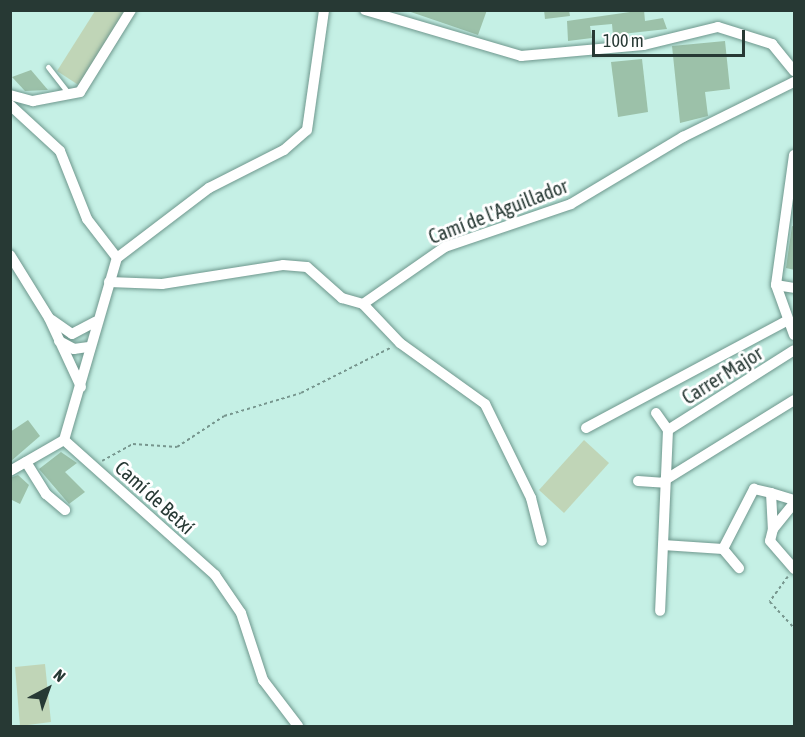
<!DOCTYPE html>
<meta charset="utf-8">
<style>
body{margin:0}
#map{position:relative;width:805px;height:737px;overflow:hidden;background:#c5f0e5;font-family:"Asap Condensed",sans-serif}
div>[style]{position:absolute}
.green>*{inset:0;background:#c0d5b7}
.building>*{inset:0;background:#9cc1a9}
.path>*{height:1.5px;margin-top:-0.75px;transform-origin:0;background:repeating-linear-gradient(90deg,#77968e 0 3px,transparent 0 6px)}
.roads{filter:drop-shadow(0 0 2px #6e978d) drop-shadow(0 0 2px #6e978d)}
.lane>*{height:5px;margin:-2.5px;padding:0 2.5px;transform-origin:2.5px;border-radius:2.5px;background:#fff}
.street>*{height:10px;margin:-5px;padding:0 5px;transform-origin:5px;border-radius:5px;background:#fff}
span{translate:-50% -50%;white-space:nowrap;text-align:center;line-height:1.15;-webkit-text-stroke:6px #fff;paint-order:stroke}
.street-label{font-size:20px;color:#273934}
.frame{position:absolute;inset:0;border:12px solid #273934;pointer-events:none}
.north{position:absolute;left:18px;top:659px;width:60px;height:60px;-webkit-text-stroke:4px #fff;paint-order:stroke;rotate:41deg;font-size:16px;font-weight:700;line-height:24px;text-align:center;color:#273934}
.north::after{content:'';display:block;margin:auto;width:21px;height:27px;background:#273934;clip-path:polygon(50% 0,100% 100%,50% 72%,0 100%)}
.scale{position:absolute;left:592px;top:30px;width:153px;height:27px;box-sizing:border-box;border:3px solid #273934;border-top:0;padding-left:8px;font-size:18px;line-height:21px;white-space:nowrap;color:#273934;-webkit-text-stroke:4px #fff;paint-order:stroke}
</style>
<div id="map">
<div class="green">
<div style="clip-path:polygon(95px 11px,125px 11px,80px 86px,57px 71px)"></div>
<div style="clip-path:polygon(584px 440px,609px 463px,564px 513px,539px 490px)"></div>
<div style="clip-path:polygon(45px 664px,51px 722px,20px 726px,15px 667px)"></div>
</div>
<div class="building">
<div style="clip-path:polygon(405px 10px,487px 10px,478px 35px)"></div>
<div style="clip-path:polygon(544px 10px,569px 10px,570px 16px,545px 19px)"></div>
<div style="clip-path:polygon(644px 10px,645px 21px,663px 18px,667px 29px,613px 35px,612px 24px,590px 26px,592px 38px,568px 41px,567px 21px)"></div>
<div style="clip-path:polygon(725px 41px,730px 89px,705px 92px,708px 116px,680px 123px,672px 46px)"></div>
<div style="clip-path:polygon(642px 59px,648px 112px,618px 117px,611px 62px)"></div>
<div style="clip-path:polygon(31px 70px,48px 90px,25px 91px,12px 77px)"></div>
<div style="clip-path:polygon(792px 226px,795px 227px,795px 270px,786px 268px)"></div>
<div style="clip-path:polygon(28px 420px,40px 436px,10px 462px,10px 432px)"></div>
<div style="clip-path:polygon(61px 452px,77px 463px,65px 472px,85px 492px,69px 504px,39px 469px)"></div>
<div style="clip-path:polygon(18px 475px,29px 485px,20px 504px,10px 499px,10px 478px)"></div>
</div>
<div class="path">
<div style="left:102px;top:461px;width:35px;rotate:-29deg"></div>
<div style="left:133px;top:444px;width:44px;rotate:3.9deg"></div>
<div style="left:177px;top:447px;width:56px;rotate:-33.4deg"></div>
<div style="left:224px;top:416px;width:80px;rotate:-16.6deg"></div>
<div style="left:301px;top:393px;width:100px;rotate:-26.8deg"></div>
<div style="left:788px;top:577px;width:31px;rotate:126deg"></div>
<div style="left:770px;top:602px;width:35px;rotate:47deg"></div>
</div>
<div class="roads">
<div class="lane">
<div style="left:48px;top:67px;width:33px;rotate:52deg"></div>
</div>
<div class="street">
<div style="left:365px;top:10px;width:163px;rotate:16.4deg"></div>
<div style="left:521px;top:56px;width:123px;rotate:-5.1deg"></div>
<div style="left:644px;top:45px;width:76px;rotate:-13.7deg"></div>
<div style="left:718px;top:27px;width:57px;rotate:17.5deg"></div>
<div style="left:772px;top:44px;width:35px;rotate:51deg"></div>
<div style="left:10px;top:95px;width:24px;rotate:15deg"></div>
<div style="left:33px;top:101px;width:48px;rotate:-10.8deg"></div>
<div style="left:80px;top:92px;width:97px;rotate:-58.1deg"></div>
<div style="left:10px;top:105px;width:68px;rotate:42.6deg"></div>
<div style="left:60px;top:151px;width:73px;rotate:68.3deg"></div>
<div style="left:87px;top:219px;width:49px;rotate:52.4deg"></div>
<div style="left:794px;top:155px;width:131px;rotate:97.9deg"></div>
<div style="left:776px;top:285px;width:53px;rotate:70.2deg"></div>
<div style="left:10px;top:255px;width:74px;rotate:58.2deg"></div>
<div style="left:49px;top:318px;width:76px;rotate:65.1deg"></div>
<div style="left:109px;top:282px;width:53px;rotate:2.2deg"></div>
<div style="left:162px;top:284px;width:122px;rotate:-8.9deg"></div>
<div style="left:283px;top:265px;width:24px;rotate:5deg"></div>
<div style="left:307px;top:267px;width:47px;rotate:41.5deg"></div>
<div style="left:342px;top:298px;width:22px;rotate:16deg"></div>
<div style="left:363px;top:304px;width:100px;rotate:-34.8deg"></div>
<div style="left:445px;top:247px;width:133px;rotate:-18.8deg"></div>
<div style="left:571px;top:204px;width:131px;rotate:-30.9deg"></div>
<div style="left:683px;top:137px;width:124px;rotate:-26.4deg"></div>
<div style="left:776px;top:285px;width:18px;rotate:9deg"></div>
<div style="left:363px;top:304px;width:54px;rotate:46.5deg"></div>
<div style="left:400px;top:343px;width:105px;rotate:35.7deg"></div>
<div style="left:485px;top:404px;width:105px;rotate:63.9deg"></div>
<div style="left:531px;top:498px;width:44px;rotate:75.7deg"></div>
<div style="left:52px;top:320px;width:24px;rotate:35deg"></div>
<div style="left:72px;top:334px;width:26px;rotate:-28deg"></div>
<div style="left:59px;top:341px;width:17px;rotate:28deg"></div>
<div style="left:74px;top:349px;width:15px;rotate:-8deg"></div>
<div style="left:656px;top:413px;width:21px;rotate:55deg"></div>
<div style="left:668px;top:430px;width:181px;rotate:92.5deg"></div>
<div style="left:586px;top:428px;width:229px;rotate:-28.1deg"></div>
<div style="left:668px;top:430px;width:149px;rotate:-32.4deg"></div>
<div style="left:64px;top:440px;width:190px;rotate:-73.8deg"></div>
<div style="left:117px;top:258px;width:116px;rotate:-37.3deg"></div>
<div style="left:209px;top:188px;width:84px;rotate:-26.9deg"></div>
<div style="left:284px;top:150px;width:30px;rotate:-41deg"></div>
<div style="left:307px;top:130px;width:121px;rotate:-81.9deg"></div>
<div style="left:64px;top:440px;width:203px;rotate:41.8deg"></div>
<div style="left:215px;top:575px;width:46px;rotate:55.6deg"></div>
<div style="left:241px;top:613px;width:71px;rotate:71.8deg"></div>
<div style="left:263px;top:680px;width:58px;rotate:52.7deg"></div>
<div style="left:26px;top:462px;width:38px;rotate:58deg"></div>
<div style="left:46px;top:494px;width:25px;rotate:40deg"></div>
<div style="left:10px;top:471px;width:62px;rotate:-29.9deg"></div>
<div style="left:665px;top:480px;width:152px;rotate:-31.8deg"></div>
<div style="left:638px;top:481px;width:27px;rotate:4deg"></div>
<div style="left:794px;top:500px;width:24px;rotate:-163deg"></div>
<div style="left:771px;top:493px;width:36px;rotate:87deg"></div>
<div style="left:773px;top:529px;width:33px;rotate:-51deg"></div>
<div style="left:773px;top:529px;width:12px;rotate:104deg"></div>
<div style="left:770px;top:541px;width:37px;rotate:49deg"></div>
<div style="left:663px;top:545px;width:60px;rotate:3.8deg"></div>
<div style="left:723px;top:549px;width:68px;rotate:-62.7deg"></div>
<div style="left:754px;top:489px;width:17px;rotate:13deg"></div>
<div style="left:723px;top:549px;width:25px;rotate:50deg"></div>
</div>
</div>
<div class="street-label">
<span style="left:498px;top:211px;rotate:-21deg">Camí de l'Aguillador</span>
<span style="left:722px;top:375px;rotate:-32deg">Carrer Major</span>
<span style="left:155px;top:497px;rotate:42deg">Camí de Betxí</span>
</div>
<div class="frame"></div>
<div class="north">N</div>
<div class="scale">100 m</div>
</div>
